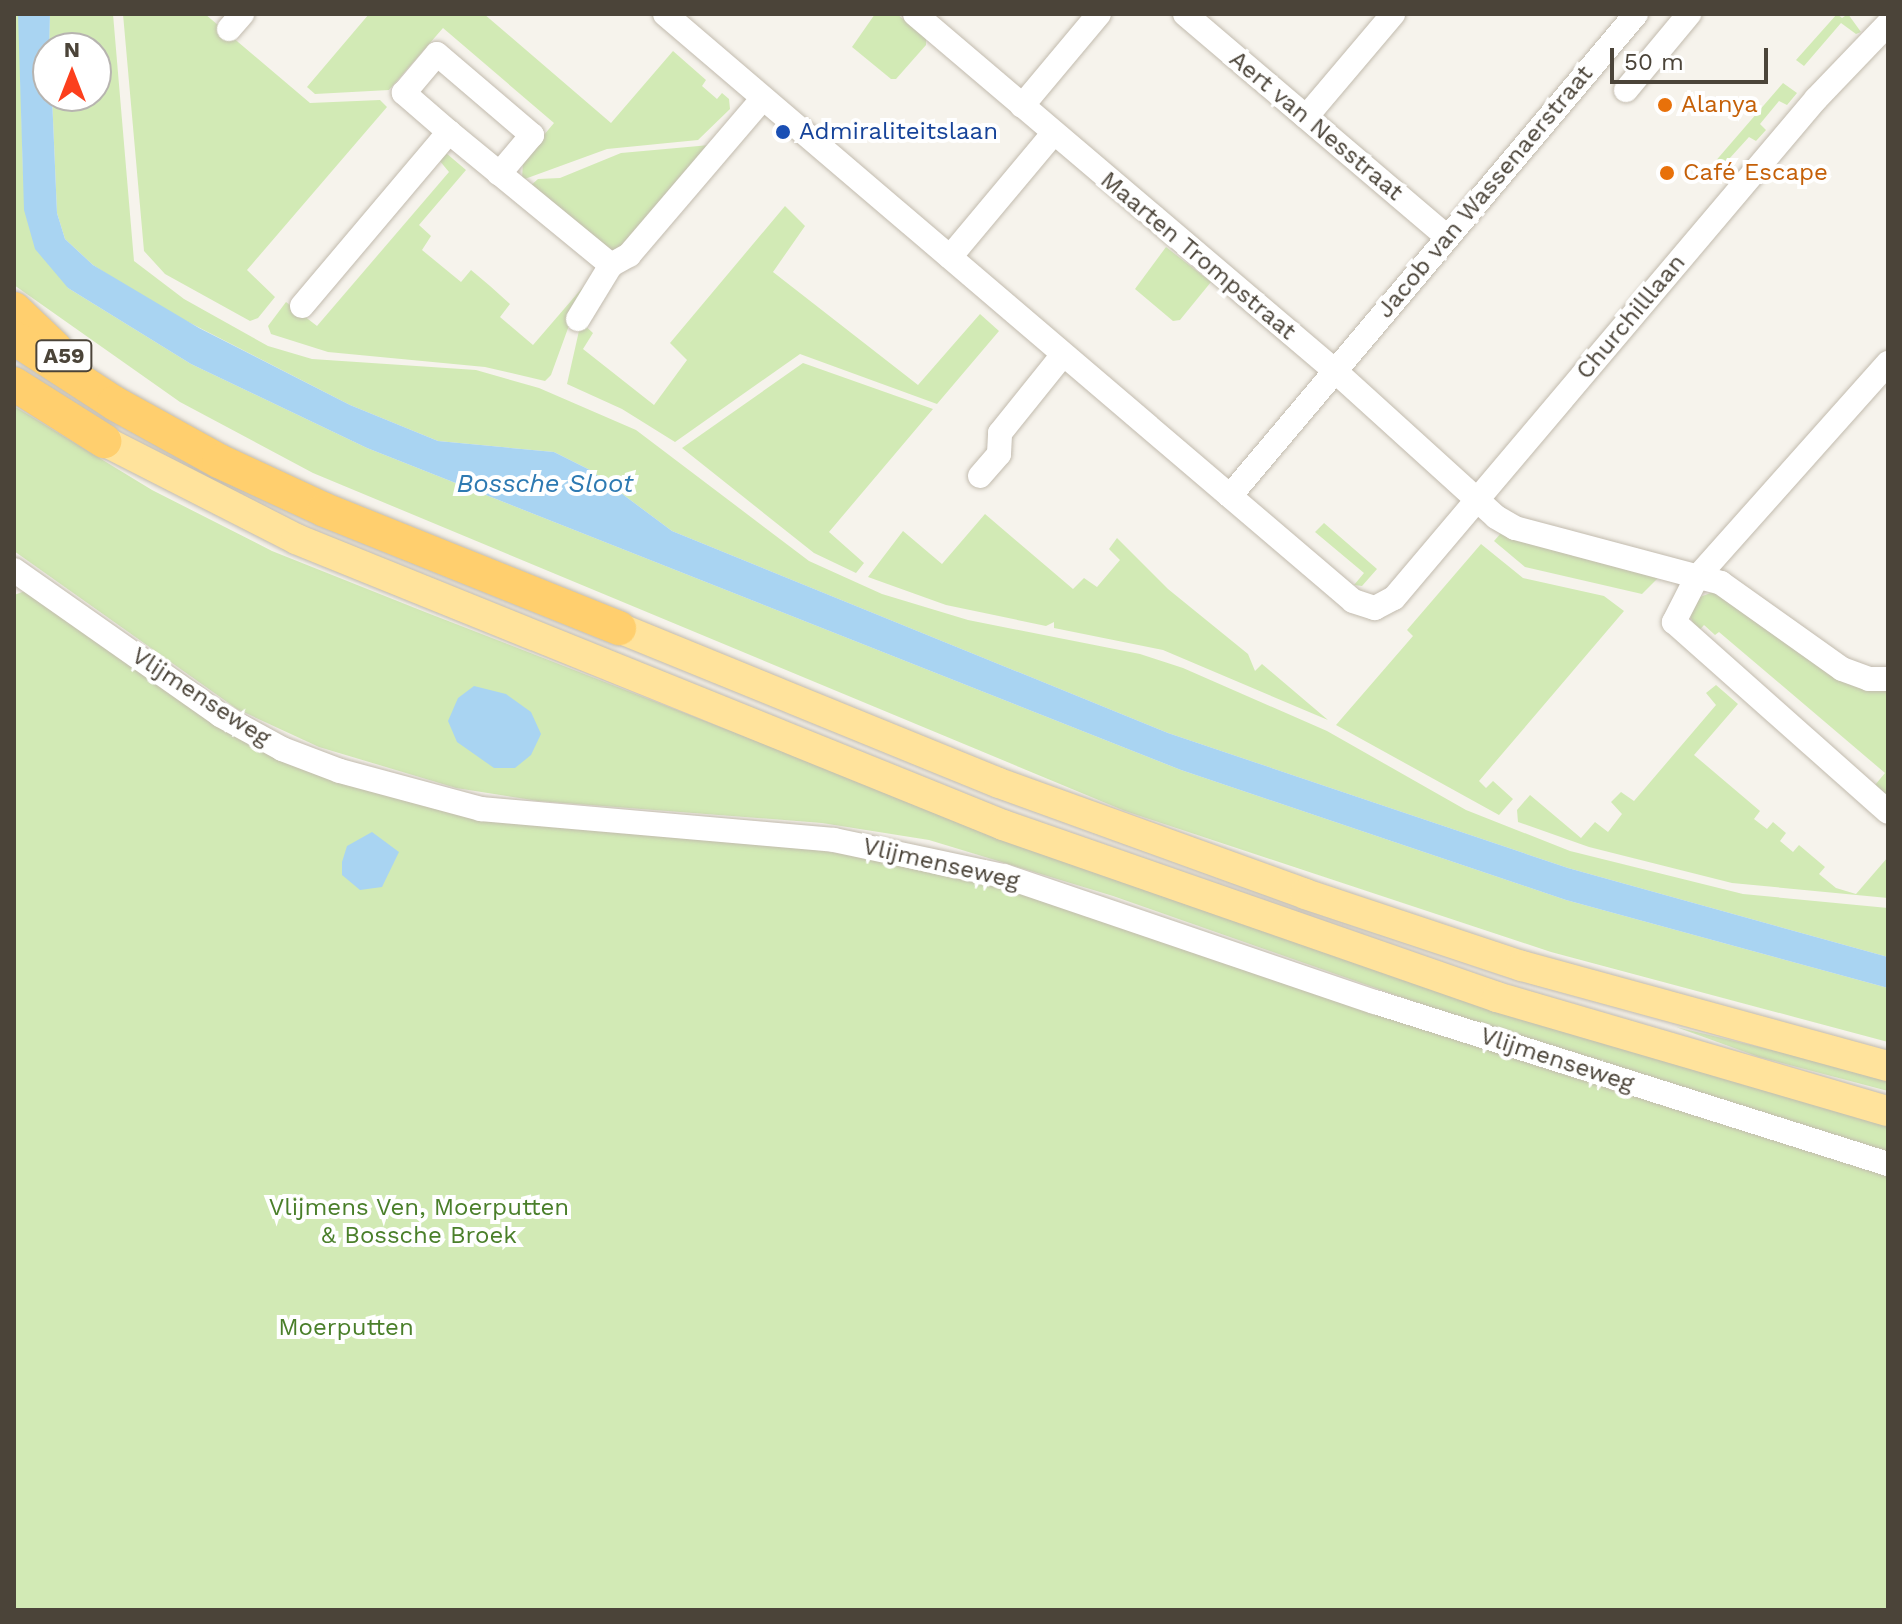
<!DOCTYPE html>
<meta charset="utf-8">
<style>
body{margin:0}
#map{position:relative;width:1902px;height:1624px;overflow:hidden;background:#f6f3ec;font-family:"Work Sans",sans-serif}
div>[style]{position:absolute}
.green>*{inset:0;background:#d2eab5}
.water>*{inset:0;background:#a9d4f2}
.roads{filter:drop-shadow(0 0 2px #c2bbae) drop-shadow(0 0 2px #c2bbae)}
.minor>*{height:24px;margin:-12px;padding:0 12px;transform-origin:12px;border-radius:12px;background:#fff}
.major>*{height:30px;margin:-15px;padding:0 15px;transform-origin:15px;border-radius:15px;background:#ffe39c}
.highway>*{height:34px;margin:-17px;padding:0 17px;transform-origin:17px;border-radius:17px;background:#ffcf6e}
.dots>*{width:22px;height:22px;translate:-50% -50%;box-sizing:border-box;border:4px solid #fff;border-radius:50%}
span{translate:-50% -50%;white-space:nowrap;text-align:center;line-height:1.15;-webkit-text-stroke:8px #fff;paint-order:stroke}
.shield-label span{padding:2px 6px;background:#fff;border:2px solid;border-radius:6px;-webkit-text-stroke-width:0}
.shield-label{font-size:22px;color:#4b4439;font-weight:700}
.food-label{font-size:24px;color:#c56008}
.left{translate:0 -50%;text-align:left}
.street-label{font-size:24px;color:#4b4439}
.transit-label{font-size:24px;color:#164399}
.park-label{font-size:24px;color:#4a7f2a}
.water-label{font-size:26px;color:#2e7ab2;font-style:italic}
.frame{position:absolute;inset:0;border:16px solid #4b4439;pointer-events:none}
.north{position:absolute;left:32px;top:32px;width:80px;height:80px;box-sizing:border-box;background:#fff;border:2px solid #b7b4b0;border-radius:50%;rotate:0deg;font-size:22px;font-weight:700;line-height:32px;text-align:center;color:#4b4439}
.north::after{content:'';display:block;margin:auto;width:28px;height:36px;background:#fc3f1d;clip-path:polygon(50% 0,100% 100%,50% 72%,0 100%)}
.scale{position:absolute;left:1610px;top:48px;width:158px;height:36px;box-sizing:border-box;border:4px solid #4b4439;border-top:0;padding-left:10px;font-size:24px;line-height:28px;white-space:nowrap;color:#4b4439;-webkit-text-stroke:6px #fff;paint-order:stroke}
</style>
<div id="map">
<div class="green">
<div style="clip-path:polygon(14px 14px,19px 16px,23px 173px,68px 288px,191px 364px,367px 448px,1181px 770px,1566px 900px,1888px 988px,1888px 1042px,1551px 952px,1125px 811px,313px 473px,180px 402px,14px 285px)"></div>
<div style="clip-path:polygon(50px 14px,113px 14px,134px 261px,184px 299px,268px 346px,312px 359px,476px 370px,539px 388px,636px 430px,809px 561px,882px 594px,968px 620px,1140px 654px,1183px 668px,1327px 731px,1466px 810px,1570px 851px,1743px 894px,1888px 908px,1888px 957px,1568px 868px,1168px 733px,672px 531px,590px 470px,554px 452px,438px 441px,350px 405px,155px 305px,93px 265px,65px 239px,57px 213px,52px 96px,96px 96px,96px 48px,49px 48px)"></div>
<div style="clip-path:polygon(123px 14px,205px 14px,310px 103px,380px 100px,387px 107px,247px 270px,275px 297px,258px 318px,250px 321px,165px 274px,144px 251px)"></div>
<div style="clip-path:polygon(369px 14px,484px 14px,611px 123px,673px 51px,706px 80px,702px 86px,717px 99px,722px 93px,729px 99px,730px 109px,698px 140px,607px 149px,522px 180px,523px 160px,554px 123px,443px 28px,389px 90px,315px 94px,307px 87px)"></div>
<div style="clip-path:polygon(875px 14px,897px 14px,926px 38px,926px 45px,896px 79px,891px 79px,852px 47px)"></div>
<div style="clip-path:polygon(1837px 14px,1842px 18px,1848px 14px,1861px 32px,1856px 34px,1841px 23px,1804px 66px,1796px 60px)"></div>
<div style="clip-path:polygon(1783px 83px,1797px 93px,1787px 105px,1779px 101px,1760px 124px,1766px 130px,1756px 141px,1749px 137px,1729px 159px,1735px 166px,1726px 176px,1713px 164px)"></div>
<div style="clip-path:polygon(710px 145px,621px 250px,606px 252px,529px 187px,538px 179px,560px 178px,621px 153px)"></div>
<div style="clip-path:polygon(446px 153px,466px 170px,419px 225px,431px 236px,422px 250px,461px 282px,471px 270px,490px 286px,510px 304px,500px 317px,533px 345px,583px 287px,551px 375px,545px 381px,485px 367px,328px 352px,271px 334px,268px 326px,286px 302px,317px 326px,449px 172px,439px 160px)"></div>
<div style="clip-path:polygon(785px 206px,805px 226px,773px 272px,918px 385px,980px 314px,999px 331px,937px 404px,800px 354px,675px 442px,622px 409px,567px 384px,581px 322px,593px 333px,583px 349px,654px 405px,687px 360px,670px 343px)"></div>
<div style="clip-path:polygon(1166px 247px,1211px 282px,1180px 320px,1173px 321px,1135px 289px)"></div>
<div style="clip-path:polygon(803px 363px,933px 409px,829px 532px,864px 563px,856px 573px,814px 553px,682px 448px)"></div>
<div style="clip-path:polygon(14px 406px,152px 490px,272px 551px,425px 612px,977px 827px,1888px 1122px,1888px 1154px,1515px 1037px,1113px 896px,929px 840px,822px 823px,538px 801px,456px 788px,319px 747px,237px 709px,14px 551px)"></div>
<div style="clip-path:polygon(985px 514px,1073px 589px,1084px 578px,1097px 587px,1120px 560px,1109px 549px,1117px 538px,1168px 589px,1248px 654px,1255px 671px,1262px 664px,1328px 720px,1163px 650px,1054px 628px,1054px 622px,1046px 626px,946px 605px,868px 577px,903px 531px,942px 564px)"></div>
<div style="clip-path:polygon(1324px 523px,1377px 569px,1362px 586px,1354px 585px,1364px 573px,1315px 532px)"></div>
<div style="clip-path:polygon(1501px 533px,1663px 573px,1642px 594px,1525px 567px,1494px 541px)"></div>
<div style="clip-path:polygon(1481px 544px,1523px 578px,1604px 596px,1624px 611px,1479px 781px,1486px 788px,1493px 781px,1513px 799px,1499px 815px,1336px 725px,1413px 636px,1407px 630px)"></div>
<div style="clip-path:polygon(28px 590px,352px 781px,997px 877px,1506px 1056px,1888px 1176px,1888px 1610px,14px 1610px,14px 595px)"></div>
<div style="clip-path:polygon(1713px 592px,1842px 682px,1888px 691px,1888px 796px,1875px 785px,1885px 773px,1719px 632px,1715px 635px,1704px 625px,1697px 633px,1689px 613px,1700px 597px)"></div>
<div style="clip-path:polygon(1716px 685px,1738px 704px,1694px 755px,1760px 811px,1754px 819px,1767px 829px,1773px 822px,1786px 833px,1780px 841px,1793px 852px,1799px 845px,1825px 867px,1819px 874px,1836px 888px,1856px 894px,1888px 857px,1888px 898px,1732px 883px,1589px 847px,1518px 822px,1517px 810px,1530px 795px,1581px 838px,1595px 822px,1608px 832px,1622px 814px,1611px 802px,1621px 792px,1634px 801px,1716px 705px,1706px 693px)"></div>
<div style="clip-path:polygon(1676px 1027px,1888px 1078px,1888px 1091px,1759px 1057px)"></div>
</div>
<div class="water">
<div style="clip-path:polygon(18px 14px,50px 14px,48px 96px,52px 96px,57px 213px,65px 239px,93px 265px,199px 328px,350px 405px,438px 441px,554px 452px,590px 470px,672px 531px,1168px 733px,1568px 868px,1888px 957px,1888px 988px,1566px 900px,1181px 770px,367px 448px,191px 364px,68px 288px,35px 249px,24px 210px)"></div>
<div style="clip-path:polygon(474px 686px,506px 694px,531px 712px,541px 734px,531px 755px,515px 768px,494px 768px,457px 742px,448px 721px,458px 698px)"></div>
<div style="clip-path:polygon(372px 832px,399px 852px,382px 887px,360px 890px,342px 875px,342px 862px,347px 846px)"></div>
</div>
<div class="roads">
<div class="minor">
<div style="left:665px;top:14px;width:904px;rotate:40.47deg"></div>
<div style="left:1353px;top:601px;width:23px;rotate:18deg"></div>
<div style="left:1375px;top:608px;width:21px;rotate:-28deg"></div>
<div style="left:1394px;top:598px;width:654px;rotate:-49.78deg"></div>
<div style="left:1816px;top:99px;width:104px;rotate:-46.2deg"></div>
<div style="left:915px;top:14px;width:550px;rotate:40.35deg"></div>
<div style="left:1334px;top:370px;width:219px;rotate:42.2deg"></div>
<div style="left:1496px;top:517px;width:22px;rotate:30deg"></div>
<div style="left:1515px;top:528px;width:213px;rotate:14.9deg"></div>
<div style="left:1721px;top:583px;width:148px;rotate:35.4deg"></div>
<div style="left:1842px;top:669px;width:29px;rotate:20deg"></div>
<div style="left:1869px;top:679px;width:19px"></div>
<div style="left:1185px;top:14px;width:344px;rotate:40.4deg"></div>
<div style="left:229px;top:29px;width:20px;rotate:-49deg"></div>
<div style="left:1626px;top:90px;width:99px;rotate:-50.3deg"></div>
<div style="left:1022px;top:106px;width:120px;rotate:-50.1deg"></div>
<div style="left:1306px;top:117px;width:135px;rotate:-49.8deg"></div>
<div style="left:449px;top:132px;width:60px;rotate:-139.1deg"></div>
<div style="left:404px;top:93px;width:51px;rotate:-49.8deg"></div>
<div style="left:437px;top:54px;width:125px;rotate:40.5deg"></div>
<div style="left:532px;top:135px;width:51px;rotate:130.2deg"></div>
<div style="left:950px;top:257px;width:160px;rotate:-50.1deg"></div>
<div style="left:302px;top:306px;width:228px;rotate:-49.8deg"></div>
<div style="left:449px;top:132px;width:210px;rotate:39.4deg"></div>
<div style="left:611px;top:265px;width:21px;rotate:-29deg"></div>
<div style="left:629px;top:255px;width:206px;rotate:-49.5deg"></div>
<div style="left:578px;top:319px;width:63px;rotate:-58.6deg"></div>
<div style="left:1888px;top:363px;width:287px;rotate:131.7deg"></div>
<div style="left:1697px;top:577px;width:51px;rotate:117.1deg"></div>
<div style="left:1674px;top:622px;width:286px;rotate:41.6deg"></div>
<div style="left:980px;top:476px;width:29px;rotate:-49deg"></div>
<div style="left:999px;top:454px;width:21px;rotate:-87deg"></div>
<div style="left:1000px;top:433px;width:99px;rotate:-51.2deg"></div>
<div style="left:1230px;top:496px;width:630px;rotate:-49.89deg"></div>
<div style="left:14px;top:570px;width:252px;rotate:35.1deg"></div>
<div style="left:220px;top:715px;width:71px;rotate:28.7deg"></div>
<div style="left:282px;top:749px;width:62px;rotate:20.8deg"></div>
<div style="left:340px;top:771px;width:146px;rotate:15.1deg"></div>
<div style="left:481px;top:809px;width:354px;rotate:5deg"></div>
<div style="left:834px;top:840px;width:174px;rotate:12deg"></div>
<div style="left:1004px;top:876px;width:392px;rotate:18.8deg"></div>
<div style="left:1375px;top:1002px;width:538px;rotate:17.53deg"></div>
</div>
<div class="major">
<div style="left:104px;top:441px;width:216px;rotate:27deg"></div>
<div style="left:296px;top:539px;width:763px;rotate:22.02deg"></div>
<div style="left:1003px;top:825px;width:523px;rotate:19.2deg"></div>
<div style="left:1497px;top:997px;width:407px;rotate:16.3deg"></div>
<div style="left:619px;top:628px;width:410px;rotate:22.2deg"></div>
<div style="left:999px;top:783px;width:326px;rotate:19.9deg"></div>
<div style="left:1305px;top:894px;width:229px;rotate:18.4deg"></div>
<div style="left:1522px;top:966px;width:379px;rotate:15.3deg"></div>
</div>
<div class="highway">
<div style="left:14px;top:309px;width:57px;rotate:43.6deg"></div>
<div style="left:14px;top:338px;width:119px;rotate:33deg"></div>
<div style="left:114px;top:403px;width:120px;rotate:28.9deg"></div>
<div style="left:219px;top:461px;width:117px;rotate:24.8deg"></div>
<div style="left:325px;top:510px;width:317px;rotate:21.9deg"></div>
<div style="left:14px;top:384px;width:107px;rotate:32.3deg"></div>
</div>
</div>
<div class="dots">
<div style="left:1665px;top:105px;background:#e8710a"></div>
<div style="left:783px;top:132px;background:#1a4fb4"></div>
<div style="left:1667px;top:173px;background:#e8710a"></div>
</div>
<div class="shield-label">
<span style="left:64px;top:356px">A59</span>
</div>
<div class="food-label">
<span class="left" style="left:1681px;top:105px">Alanya</span>
<span class="left" style="left:1683px;top:173px">Café Escape</span>
</div>
<div class="street-label">
<span style="left:1316px;top:126px;rotate:40deg">Aert van Nesstraat</span>
<span style="left:1485px;top:192px;rotate:-50deg">Jacob van Wassenaerstraat</span>
<span style="left:1198px;top:256px;rotate:40deg">Maarten Trompstraat</span>
<span style="left:1631px;top:317px;rotate:-50deg">Churchilllaan</span>
<span style="left:201px;top:697px;rotate:33deg">Vlijmenseweg</span>
<span style="left:941px;top:864px;rotate:13deg">Vlijmenseweg</span>
<span style="left:1557px;top:1060px;rotate:18deg">Vlijmenseweg</span>
</div>
<div class="transit-label">
<span class="left" style="left:799px;top:132px">Admiraliteitslaan</span>
</div>
<div class="park-label">
<span style="left:419px;top:1222px">Vlijmens Ven, Moerputten<br>&amp; Bossche Broek</span>
<span style="left:346px;top:1328px">Moerputten</span>
</div>
<div class="water-label">
<span style="left:545px;top:484px">Bossche Sloot</span>
</div>
<div class="frame"></div>
<div class="north">N</div>
<div class="scale">50 m</div>
</div>
